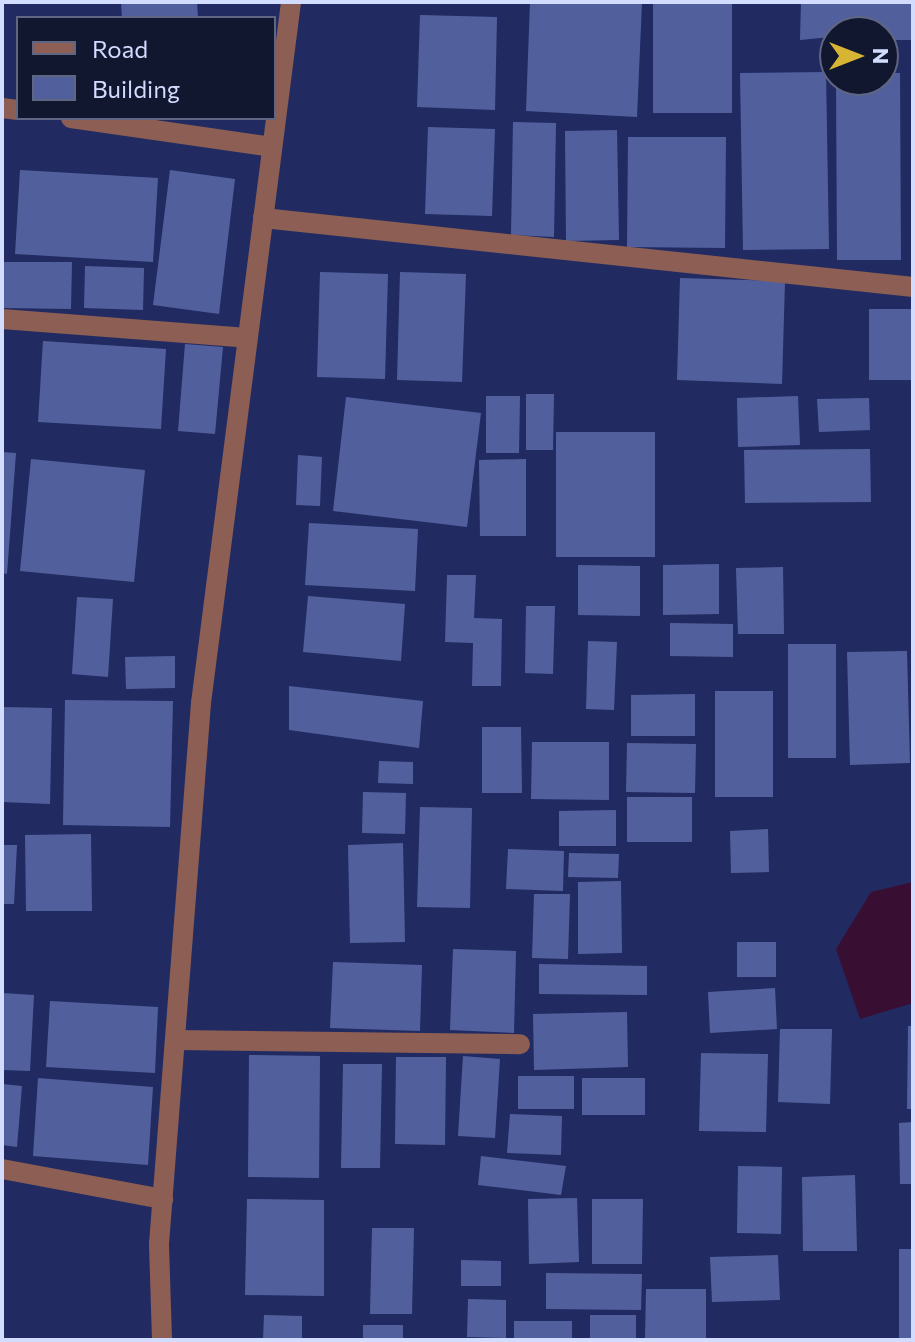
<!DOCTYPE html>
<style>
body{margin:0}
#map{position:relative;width:915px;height:1342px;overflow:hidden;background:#212b62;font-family:Commissioner,sans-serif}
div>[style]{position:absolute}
.water>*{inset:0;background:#380f33}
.building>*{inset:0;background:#51609d}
.minor>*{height:20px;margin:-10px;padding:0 10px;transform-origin:10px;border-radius:10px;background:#8c5e54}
.tertiary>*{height:20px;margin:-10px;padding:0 10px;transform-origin:10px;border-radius:10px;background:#8c5e54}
span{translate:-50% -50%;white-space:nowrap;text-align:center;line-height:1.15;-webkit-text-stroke:8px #121730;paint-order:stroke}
.frame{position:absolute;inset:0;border:4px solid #d2dcff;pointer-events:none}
.legend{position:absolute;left:16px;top:16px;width:260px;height:104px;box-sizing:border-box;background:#121730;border:2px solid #5f6683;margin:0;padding:10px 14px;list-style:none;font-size:24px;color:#d2dcff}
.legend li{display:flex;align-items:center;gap:16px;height:40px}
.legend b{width:40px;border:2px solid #5f6683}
.north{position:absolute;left:819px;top:16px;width:80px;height:80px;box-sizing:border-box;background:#121730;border:2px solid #5f6683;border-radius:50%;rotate:90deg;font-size:22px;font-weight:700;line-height:32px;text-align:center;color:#d2dcff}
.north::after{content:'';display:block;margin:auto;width:28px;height:36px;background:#d8b434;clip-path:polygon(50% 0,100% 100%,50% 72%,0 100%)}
</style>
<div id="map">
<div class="water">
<div style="clip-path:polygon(913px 882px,913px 1003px,860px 1019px,836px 949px,871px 892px)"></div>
</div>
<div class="building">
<div style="clip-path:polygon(121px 2px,197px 2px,198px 18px,122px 18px)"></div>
<div style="clip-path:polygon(530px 2px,642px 2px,637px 117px,526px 111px)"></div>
<div style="clip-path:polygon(653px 2px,732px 2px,732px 113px,653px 113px)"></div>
<div style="clip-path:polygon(801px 2px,913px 2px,913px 40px,883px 40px,883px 32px,800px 40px)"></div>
<div style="clip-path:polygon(420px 15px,497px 17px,495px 110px,417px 107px)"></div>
<div style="clip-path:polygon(826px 72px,829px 249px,743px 250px,740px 73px)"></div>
<div style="clip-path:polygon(883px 73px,900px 73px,901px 260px,837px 260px,836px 80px,883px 80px)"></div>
<div style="clip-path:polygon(513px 122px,556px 123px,554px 237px,511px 235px)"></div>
<div style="clip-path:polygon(428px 127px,495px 129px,492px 216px,425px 214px)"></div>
<div style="clip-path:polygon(617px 130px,619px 240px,566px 241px,565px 131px)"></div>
<div style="clip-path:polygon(628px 137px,726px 137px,725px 248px,627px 247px)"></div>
<div style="clip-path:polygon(20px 170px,158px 178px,153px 262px,15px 254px)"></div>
<div style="clip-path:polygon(170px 170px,235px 179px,219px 314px,153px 305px)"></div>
<div style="clip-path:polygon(2px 262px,72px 262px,71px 309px,2px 308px)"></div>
<div style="clip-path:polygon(85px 266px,144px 268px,143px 310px,84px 308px)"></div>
<div style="clip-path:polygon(320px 272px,388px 274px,385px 379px,317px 377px)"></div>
<div style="clip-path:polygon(400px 272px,466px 274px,462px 382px,397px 380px)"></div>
<div style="clip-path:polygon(680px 278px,785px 281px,782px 384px,677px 380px)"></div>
<div style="clip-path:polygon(869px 309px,913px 309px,913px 380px,869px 380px)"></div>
<div style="clip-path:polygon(43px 341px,166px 349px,161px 429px,38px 422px)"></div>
<div style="clip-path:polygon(185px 344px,223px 347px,215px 434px,178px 431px)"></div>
<div style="clip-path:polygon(526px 394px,554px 394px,553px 450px,526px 450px)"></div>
<div style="clip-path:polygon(486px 396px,520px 396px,519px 453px,486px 453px)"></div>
<div style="clip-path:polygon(798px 396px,800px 445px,738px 447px,737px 398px)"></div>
<div style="clip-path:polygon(346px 397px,481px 413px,467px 527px,333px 511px)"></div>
<div style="clip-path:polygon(869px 398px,870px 430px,819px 432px,817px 399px)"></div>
<div style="clip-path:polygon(556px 432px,655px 432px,655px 557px,556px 557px)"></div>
<div style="clip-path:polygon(870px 449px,871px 502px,745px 503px,744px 450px)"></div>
<div style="clip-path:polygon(2px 452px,16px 453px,7px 574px,2px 573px)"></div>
<div style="clip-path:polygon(298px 455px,322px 457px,320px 506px,296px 505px)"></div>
<div style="clip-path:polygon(31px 459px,145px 470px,134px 582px,20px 571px)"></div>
<div style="clip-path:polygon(526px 459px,526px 536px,480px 536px,479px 460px)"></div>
<div style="clip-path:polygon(309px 523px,418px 529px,415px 591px,305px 585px)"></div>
<div style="clip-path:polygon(719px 564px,719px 614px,663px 615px,663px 565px)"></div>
<div style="clip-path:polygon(578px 565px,640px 566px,640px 616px,578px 615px)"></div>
<div style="clip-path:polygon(783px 567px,784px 634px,738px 634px,736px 568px)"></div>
<div style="clip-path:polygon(447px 575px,476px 575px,474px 618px,502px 619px,501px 686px,472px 686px,473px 643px,445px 642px)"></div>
<div style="clip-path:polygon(308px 596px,405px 604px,401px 661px,303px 652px)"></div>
<div style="clip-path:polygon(77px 597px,113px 599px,108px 677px,72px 674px)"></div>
<div style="clip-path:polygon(526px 606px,555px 606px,553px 674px,525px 673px)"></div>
<div style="clip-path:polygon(670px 623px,733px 624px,733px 657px,670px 656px)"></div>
<div style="clip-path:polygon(588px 641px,617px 642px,614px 710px,586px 709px)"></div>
<div style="clip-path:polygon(788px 644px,836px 644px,836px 758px,788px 758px)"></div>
<div style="clip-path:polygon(907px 651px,910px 763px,850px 765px,847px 652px)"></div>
<div style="clip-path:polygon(175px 656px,175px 688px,126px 689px,125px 657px)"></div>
<div style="clip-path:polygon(289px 686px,423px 701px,419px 748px,289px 730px)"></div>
<div style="clip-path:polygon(715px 691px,773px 691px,773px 797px,715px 797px)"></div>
<div style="clip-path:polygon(695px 694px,695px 736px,631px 736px,631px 695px)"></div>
<div style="clip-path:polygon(65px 700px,173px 701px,170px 827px,63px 825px)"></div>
<div style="clip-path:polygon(2px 707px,52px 708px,50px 804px,2px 802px)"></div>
<div style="clip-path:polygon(482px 727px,521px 727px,522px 793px,482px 793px)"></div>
<div style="clip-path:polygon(532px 742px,609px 742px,609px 800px,531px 799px)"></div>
<div style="clip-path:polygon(627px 743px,696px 744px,695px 793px,626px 792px)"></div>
<div style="clip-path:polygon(379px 761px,413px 762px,413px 784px,378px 783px)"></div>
<div style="clip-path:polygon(363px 792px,406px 793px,405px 834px,362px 833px)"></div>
<div style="clip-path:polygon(627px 797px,692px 797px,692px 842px,627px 842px)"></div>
<div style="clip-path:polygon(420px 807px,472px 808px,470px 908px,417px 907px)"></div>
<div style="clip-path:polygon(616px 810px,616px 846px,559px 846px,559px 811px)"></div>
<div style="clip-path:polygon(768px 829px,769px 872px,731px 873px,730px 831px)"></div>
<div style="clip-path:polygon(91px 834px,92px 911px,26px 911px,25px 835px)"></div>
<div style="clip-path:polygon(403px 843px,405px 942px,350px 943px,348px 845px)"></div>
<div style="clip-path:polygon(2px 845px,17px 845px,14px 904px,2px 904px)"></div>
<div style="clip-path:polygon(508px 849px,564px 851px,563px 891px,506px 889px)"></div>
<div style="clip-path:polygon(569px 853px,619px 854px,618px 878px,568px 877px)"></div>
<div style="clip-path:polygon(621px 881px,622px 953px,578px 954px,578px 882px)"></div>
<div style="clip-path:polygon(534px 894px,570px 894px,568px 959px,532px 958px)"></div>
<div style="clip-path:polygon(737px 942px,776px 942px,776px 977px,737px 977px)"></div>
<div style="clip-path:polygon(453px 949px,516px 951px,514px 1033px,450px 1030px)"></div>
<div style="clip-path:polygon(333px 962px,422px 965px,420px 1031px,330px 1028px)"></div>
<div style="clip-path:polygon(539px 964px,647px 966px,647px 995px,539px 994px)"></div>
<div style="clip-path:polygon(775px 988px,777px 1029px,710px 1033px,708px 992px)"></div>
<div style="clip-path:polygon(2px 993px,34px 995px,30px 1071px,2px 1070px)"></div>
<div style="clip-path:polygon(50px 1001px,158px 1007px,155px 1073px,46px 1067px)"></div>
<div style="clip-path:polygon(627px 1012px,628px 1067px,534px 1070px,533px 1014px)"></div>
<div style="clip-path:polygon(908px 1026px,913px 1026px,913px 1109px,907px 1109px)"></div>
<div style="clip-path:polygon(780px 1029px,832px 1029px,830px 1104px,778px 1102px)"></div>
<div style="clip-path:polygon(701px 1053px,768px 1054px,766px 1132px,699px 1131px)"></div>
<div style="clip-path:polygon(249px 1055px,320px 1056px,319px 1178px,248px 1177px)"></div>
<div style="clip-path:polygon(463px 1056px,500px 1059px,495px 1138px,458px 1136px)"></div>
<div style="clip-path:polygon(396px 1057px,446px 1057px,445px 1145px,395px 1144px)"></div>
<div style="clip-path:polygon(343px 1064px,382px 1064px,380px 1168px,341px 1168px)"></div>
<div style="clip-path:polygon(518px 1076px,574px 1076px,574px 1109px,518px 1109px)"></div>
<div style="clip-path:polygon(38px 1078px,153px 1087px,148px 1165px,33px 1156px)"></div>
<div style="clip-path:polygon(582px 1078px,645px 1078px,645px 1115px,582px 1115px)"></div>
<div style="clip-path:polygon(2px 1084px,22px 1086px,17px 1147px,2px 1145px)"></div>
<div style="clip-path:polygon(510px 1114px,562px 1116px,561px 1155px,507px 1153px)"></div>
<div style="clip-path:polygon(913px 1122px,913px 1184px,900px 1184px,899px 1123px)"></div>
<div style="clip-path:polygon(481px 1156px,566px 1166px,561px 1195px,478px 1185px)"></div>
<div style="clip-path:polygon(738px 1166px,782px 1167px,781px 1234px,737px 1233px)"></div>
<div style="clip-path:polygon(855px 1175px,857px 1251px,803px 1251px,802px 1177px)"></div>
<div style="clip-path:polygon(577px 1198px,579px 1262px,529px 1264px,528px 1199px)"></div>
<div style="clip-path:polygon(247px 1199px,324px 1200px,324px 1296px,245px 1295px)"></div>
<div style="clip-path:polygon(592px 1199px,643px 1199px,642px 1264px,592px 1264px)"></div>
<div style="clip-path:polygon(372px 1228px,414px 1228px,412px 1314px,370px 1314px)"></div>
<div style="clip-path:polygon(899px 1249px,913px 1249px,913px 1340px,899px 1340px)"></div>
<div style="clip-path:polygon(778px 1255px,780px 1300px,712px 1302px,710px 1257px)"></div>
<div style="clip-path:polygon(461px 1260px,501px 1261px,501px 1286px,461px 1286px)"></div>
<div style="clip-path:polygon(546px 1273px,642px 1274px,641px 1310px,546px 1309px)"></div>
<div style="clip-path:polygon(646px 1289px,706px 1289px,706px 1340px,645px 1340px)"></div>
<div style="clip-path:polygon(468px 1299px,506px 1300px,506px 1338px,467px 1337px)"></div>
<div style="clip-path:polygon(264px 1315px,302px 1316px,302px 1340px,263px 1340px)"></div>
<div style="clip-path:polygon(590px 1315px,636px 1315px,636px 1340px,590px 1340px)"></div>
<div style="clip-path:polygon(514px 1321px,572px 1321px,572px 1340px,514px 1340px)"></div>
<div style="clip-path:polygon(363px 1325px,403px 1325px,403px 1340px,363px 1340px)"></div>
</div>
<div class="minor">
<div style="left:2px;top:108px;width:16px;rotate:7deg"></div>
<div style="left:71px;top:118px;width:203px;rotate:8.2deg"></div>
<div style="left:263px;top:218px;width:654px;rotate:6.06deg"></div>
<div style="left:2px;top:319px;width:246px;rotate:4.4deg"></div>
<div style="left:175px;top:1040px;width:345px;rotate:0.7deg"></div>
<div style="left:2px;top:1169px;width:164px;rotate:10.6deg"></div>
</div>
<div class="tertiary">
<div style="left:162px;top:1340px;width:96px;rotate:-91.8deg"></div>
<div style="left:159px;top:1244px;width:543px;rotate:-85.56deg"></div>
<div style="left:201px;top:703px;width:707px;rotate:-82.68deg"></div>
</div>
<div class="frame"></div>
<ul class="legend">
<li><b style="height:10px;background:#8c5e54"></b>Road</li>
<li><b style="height:22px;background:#51609d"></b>Building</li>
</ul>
<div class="north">N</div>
</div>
